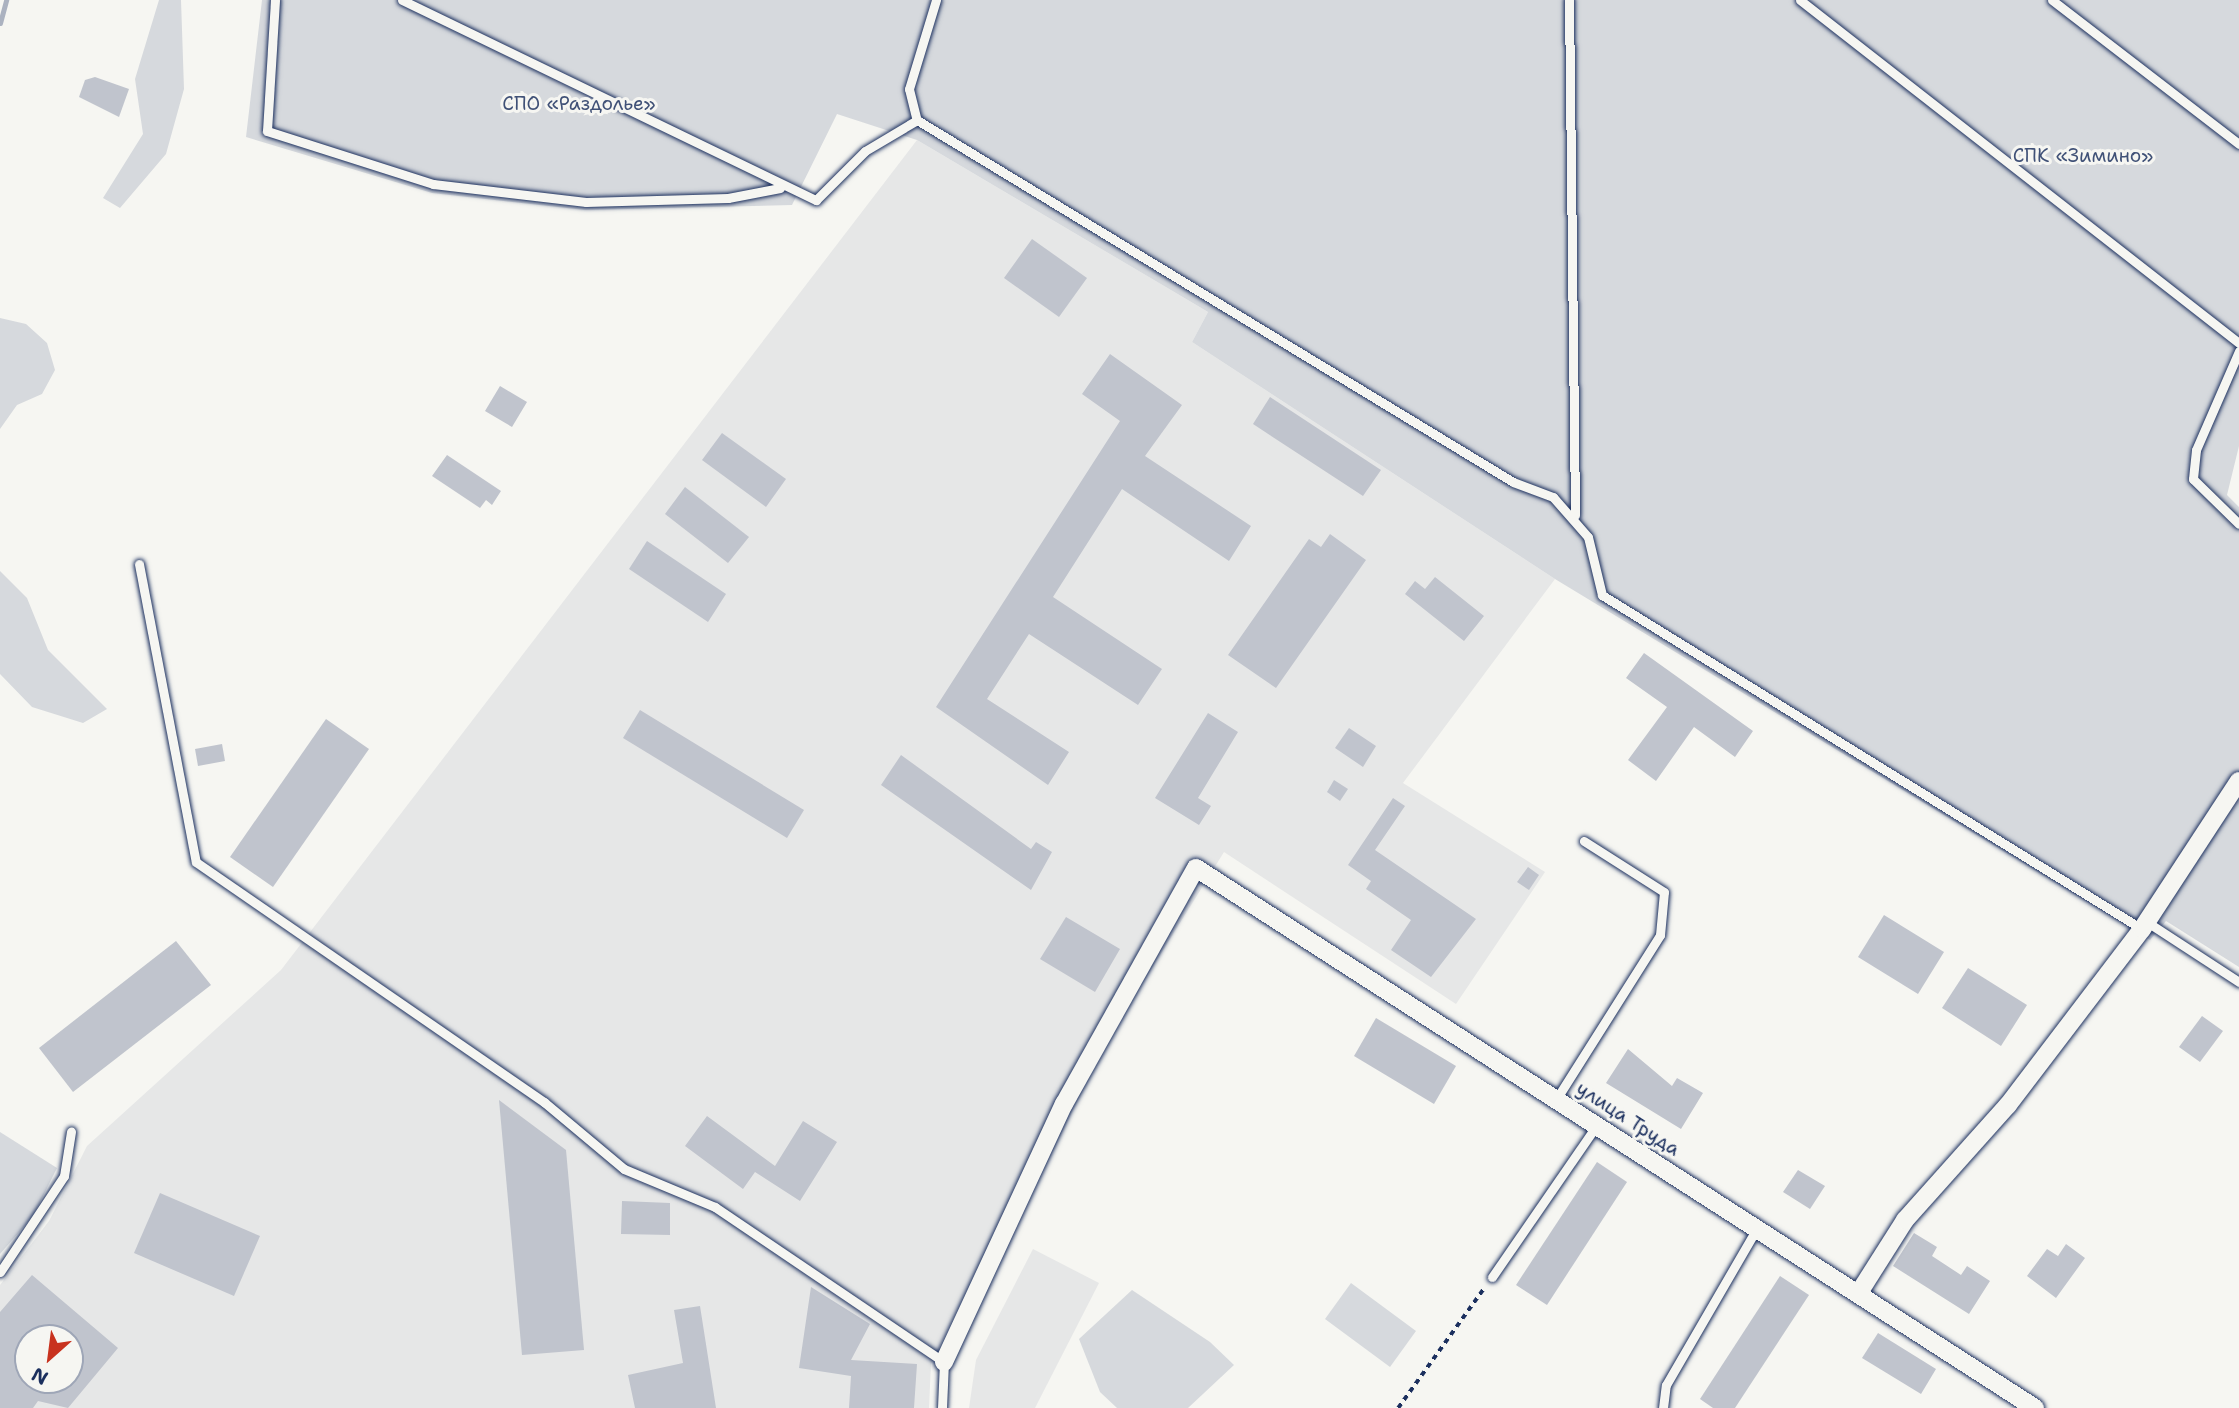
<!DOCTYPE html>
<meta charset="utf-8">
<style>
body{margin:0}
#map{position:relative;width:2239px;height:1408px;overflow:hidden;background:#f6f6f2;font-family:"Shantell Sans",sans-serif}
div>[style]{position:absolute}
.built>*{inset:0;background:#e6e7e7}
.green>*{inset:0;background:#d6d9dd}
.stream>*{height:5px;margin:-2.5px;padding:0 2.5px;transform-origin:2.5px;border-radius:2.5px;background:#abb2c0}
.building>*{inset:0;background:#c0c4cd}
.path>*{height:3.5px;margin-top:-1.75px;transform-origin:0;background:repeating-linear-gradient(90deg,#1b2f5e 0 5px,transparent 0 10px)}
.roads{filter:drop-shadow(0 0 2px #1b2f5e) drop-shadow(0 0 2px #1b2f5e)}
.service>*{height:9px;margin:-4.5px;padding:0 4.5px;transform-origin:4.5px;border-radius:4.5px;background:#f6f6f2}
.minor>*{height:18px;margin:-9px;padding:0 9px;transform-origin:9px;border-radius:9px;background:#f6f6f2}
span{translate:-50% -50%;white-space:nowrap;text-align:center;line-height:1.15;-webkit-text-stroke:6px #f6f6f2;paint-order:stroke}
.park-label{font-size:19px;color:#405177}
.street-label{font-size:19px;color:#1b2f5e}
.north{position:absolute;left:14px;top:1324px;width:70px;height:70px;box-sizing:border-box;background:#f6f6f2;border:2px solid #9ea6b7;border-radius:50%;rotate:208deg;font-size:19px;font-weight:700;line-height:28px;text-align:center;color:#1b2f5e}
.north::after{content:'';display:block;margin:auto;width:24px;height:32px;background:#c8321e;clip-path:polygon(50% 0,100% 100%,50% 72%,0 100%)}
</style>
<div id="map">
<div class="built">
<div style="clip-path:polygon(evenodd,917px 140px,1208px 312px,1192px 342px,1555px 579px,1403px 783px,1545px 872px,1456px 1004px,1224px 852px,1108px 1039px,1018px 1222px,1004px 1215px,931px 1364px,929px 1408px,0 1408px,0 1285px,49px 1221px,87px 1146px,281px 970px,917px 140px,28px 1338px,70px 1338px,70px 1380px,28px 1380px,28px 1338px)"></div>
<div style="clip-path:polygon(1033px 1249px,1099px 1283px,1035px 1408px,969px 1408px,976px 1360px)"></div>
</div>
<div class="green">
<div style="clip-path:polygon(159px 0,181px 0,184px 89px,166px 154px,120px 208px,103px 198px,143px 134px,135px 79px)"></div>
<div style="clip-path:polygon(262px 0,2239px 0,2239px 446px,2227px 495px,2239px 507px,2239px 967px,2166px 921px,2150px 940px,1555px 579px,1192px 342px,1208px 312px,917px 140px,837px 114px,792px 205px,585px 210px,432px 193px,246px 137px)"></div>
<div style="clip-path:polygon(0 318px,26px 324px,47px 343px,55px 370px,42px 394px,17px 405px,0 429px)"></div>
<div style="clip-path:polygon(0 571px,27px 598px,48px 650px,107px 709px,83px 723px,32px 707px,0 674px)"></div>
<div style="clip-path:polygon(0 1132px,57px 1168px,33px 1216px,0 1254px)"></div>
<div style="clip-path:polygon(1351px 1283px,1416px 1331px,1390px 1367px,1325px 1319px)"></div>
<div style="clip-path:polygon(1132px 1290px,1210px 1342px,1234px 1365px,1188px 1408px,1117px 1408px,1100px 1392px,1079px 1339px)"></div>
</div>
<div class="stream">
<div style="left:0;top:23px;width:24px;rotate:-75deg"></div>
</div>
<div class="building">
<div style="clip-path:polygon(95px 77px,129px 89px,119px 117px,79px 97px,85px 80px)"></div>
<div style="clip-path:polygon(1032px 239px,1087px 278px,1059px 317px,1004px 278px)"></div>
<div style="clip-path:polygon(1110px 354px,1182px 405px,1145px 456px,1251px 526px,1229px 561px,1122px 489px,1053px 597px,1162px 669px,1138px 705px,1029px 634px,987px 699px,1069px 752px,1048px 785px,936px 707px,1120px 421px,1082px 394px)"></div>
<div style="clip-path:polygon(500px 386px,527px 402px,512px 427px,485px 411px)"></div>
<div style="clip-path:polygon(1270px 397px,1381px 470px,1363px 496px,1253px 424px)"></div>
<div style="clip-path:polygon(722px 433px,786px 479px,766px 507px,702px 460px)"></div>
<div style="clip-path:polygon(447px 455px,501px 491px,492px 505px,486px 500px,480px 508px,432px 476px)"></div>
<div style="clip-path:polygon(685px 487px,749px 537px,728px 563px,665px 514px)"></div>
<div style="clip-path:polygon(1330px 534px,1366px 560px,1276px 688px,1228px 655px,1309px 539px,1321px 547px)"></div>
<div style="clip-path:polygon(647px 541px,726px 594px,708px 622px,629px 569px)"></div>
<div style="clip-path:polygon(1435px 577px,1484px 616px,1464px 641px,1405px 594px,1415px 581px,1425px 589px)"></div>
<div style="clip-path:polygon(1644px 653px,1753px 731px,1735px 757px,1694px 727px,1656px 781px,1628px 760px,1667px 707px,1626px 678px)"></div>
<div style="clip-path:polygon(640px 710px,804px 810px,787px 838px,623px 738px)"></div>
<div style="clip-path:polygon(1208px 713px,1238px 732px,1198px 798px,1211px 806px,1199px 825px,1155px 798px)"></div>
<div style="clip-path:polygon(326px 719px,369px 749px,273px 887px,230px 857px)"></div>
<div style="clip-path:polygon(1349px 728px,1376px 746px,1363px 767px,1335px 748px)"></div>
<div style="clip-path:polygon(222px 744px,225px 761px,198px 766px,195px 749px)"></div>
<div style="clip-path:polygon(901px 755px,1031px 849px,1036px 842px,1052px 852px,1031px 890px,881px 785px)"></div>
<div style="clip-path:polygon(1334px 780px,1348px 789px,1340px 801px,1327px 792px)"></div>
<div style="clip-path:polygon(1393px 798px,1405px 806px,1375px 850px,1476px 919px,1431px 977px,1391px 950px,1411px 920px,1366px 889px,1371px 881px,1348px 865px)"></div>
<div style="clip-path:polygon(1528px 867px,1539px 875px,1529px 890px,1517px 882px)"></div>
<div style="clip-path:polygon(1884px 915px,1944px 952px,1918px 994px,1858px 957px)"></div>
<div style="clip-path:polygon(1066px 917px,1120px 949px,1095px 992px,1040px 959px)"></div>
<div style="clip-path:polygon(176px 941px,211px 985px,73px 1092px,39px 1048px)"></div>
<div style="clip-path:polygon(1968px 968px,2027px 1005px,2001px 1046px,1942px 1008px)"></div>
<div style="clip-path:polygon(2202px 1016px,2223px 1031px,2200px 1062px,2179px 1047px)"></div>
<div style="clip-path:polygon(1376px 1018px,1456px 1066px,1434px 1104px,1354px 1056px)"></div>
<div style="clip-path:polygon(1628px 1049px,1672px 1086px,1677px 1078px,1703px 1093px,1681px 1129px,1606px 1083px)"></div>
<div style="clip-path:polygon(499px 1100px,566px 1150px,584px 1350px,522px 1355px)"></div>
<div style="clip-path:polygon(707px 1116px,775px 1166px,803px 1121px,837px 1142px,800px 1201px,755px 1172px,743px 1189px,685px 1146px)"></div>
<div style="clip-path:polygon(1597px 1162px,1627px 1182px,1547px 1305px,1516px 1285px)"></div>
<div style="clip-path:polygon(1798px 1170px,1825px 1186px,1810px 1209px,1783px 1192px)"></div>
<div style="clip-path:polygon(160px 1193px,260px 1236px,234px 1296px,134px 1253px)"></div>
<div style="clip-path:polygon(622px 1201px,670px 1203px,670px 1235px,621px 1234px)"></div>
<div style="clip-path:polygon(1914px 1233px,1937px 1247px,1932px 1256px,1961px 1275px,1967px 1266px,1990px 1281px,1969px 1314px,1893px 1266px)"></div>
<div style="clip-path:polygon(2066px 1244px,2085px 1258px,2056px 1298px,2027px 1276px,2047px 1249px,2058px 1256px)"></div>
<div style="clip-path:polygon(evenodd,32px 1275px,118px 1348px,68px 1408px,38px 1401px,33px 1408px,0 1408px,0 1312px,32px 1275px,28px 1338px,70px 1338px,70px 1380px,28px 1380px,28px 1338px)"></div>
<div style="clip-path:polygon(1780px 1276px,1809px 1295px,1735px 1408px,1713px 1408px,1700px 1399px)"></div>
<div style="clip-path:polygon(811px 1287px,870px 1324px,851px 1360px,917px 1364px,914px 1408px,849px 1408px,851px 1376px,799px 1368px)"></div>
<div style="clip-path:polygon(700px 1306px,716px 1408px,635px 1408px,628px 1375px,683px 1363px,674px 1310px)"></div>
<div style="clip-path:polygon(1878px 1333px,1936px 1369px,1921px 1394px,1862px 1358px)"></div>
</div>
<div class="path">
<div style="left:1398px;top:1408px;width:149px;rotate:-54.3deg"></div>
</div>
<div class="roads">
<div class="service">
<div style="left:275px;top:0;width:131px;rotate:93.5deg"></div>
<div style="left:267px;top:131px;width:174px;rotate:17.7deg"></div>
<div style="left:433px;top:184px;width:154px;rotate:6.7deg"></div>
<div style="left:586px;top:202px;width:142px;rotate:-1.6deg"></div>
<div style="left:728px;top:198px;width:53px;rotate:-10.9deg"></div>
<div style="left:402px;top:0;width:460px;rotate:25.8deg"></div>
<div style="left:816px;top:200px;width:69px;rotate:-45deg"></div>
<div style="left:865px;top:151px;width:61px;rotate:-30.8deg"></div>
<div style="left:936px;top:0;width:93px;rotate:106.9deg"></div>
<div style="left:909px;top:89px;width:32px;rotate:76deg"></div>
<div style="left:917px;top:120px;width:697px;rotate:31.27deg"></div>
<div style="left:1513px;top:482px;width:43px;rotate:20.6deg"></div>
<div style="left:1553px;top:497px;width:53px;rotate:48.8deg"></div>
<div style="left:1588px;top:537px;width:60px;rotate:76.4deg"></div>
<div style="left:1602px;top:595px;width:635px;rotate:31.74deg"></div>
<div style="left:1569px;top:0;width:515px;rotate:89.33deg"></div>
<div style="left:1800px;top:0;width:557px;rotate:38deg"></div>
<div style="left:2052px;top:0;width:236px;rotate:37.6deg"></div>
<div style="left:2239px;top:351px;width:108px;rotate:113.5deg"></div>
<div style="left:2196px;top:450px;width:29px;rotate:96deg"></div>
<div style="left:2193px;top:479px;width:64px;rotate:44.4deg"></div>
<div style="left:139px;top:564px;width:303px;rotate:79.2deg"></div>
<div style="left:196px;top:862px;width:423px;rotate:34.6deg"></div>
<div style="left:544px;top:1102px;width:104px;rotate:39.9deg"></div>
<div style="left:624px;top:1169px;width:99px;rotate:22.7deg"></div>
<div style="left:715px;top:1207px;width:277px;rotate:34.1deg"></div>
<div style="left:944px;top:1362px;width:46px;rotate:92.5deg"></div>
<div style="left:2147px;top:922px;width:110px;rotate:33.1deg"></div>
<div style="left:1557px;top:1098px;width:193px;rotate:-57.7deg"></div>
<div style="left:1660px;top:935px;width:43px;rotate:-84.7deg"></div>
<div style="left:1664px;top:892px;width:95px;rotate:-147.5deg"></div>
<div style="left:0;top:1272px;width:115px;rotate:-56.3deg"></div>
<div style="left:64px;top:1176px;width:45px;rotate:-81deg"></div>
<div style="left:1492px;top:1277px;width:185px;rotate:-55.4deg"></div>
<div style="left:1663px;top:1408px;width:23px;rotate:-83deg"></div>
<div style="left:1666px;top:1385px;width:181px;rotate:-59.9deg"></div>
</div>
<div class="minor">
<div style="left:1860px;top:1291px;width:84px;rotate:-57.6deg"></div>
<div style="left:1905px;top:1220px;width:154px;rotate:-48.2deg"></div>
<div style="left:2008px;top:1105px;width:221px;rotate:-52.7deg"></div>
<div style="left:2142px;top:929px;width:177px;rotate:-56.8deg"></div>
<div style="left:944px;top:1362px;width:285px;rotate:-65.1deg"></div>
<div style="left:1064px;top:1104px;width:270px;rotate:-60.8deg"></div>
<div style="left:1196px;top:868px;width:998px;rotate:32.77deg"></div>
</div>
</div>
<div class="park-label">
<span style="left:579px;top:104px">СПО «Раздолье»</span>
<span style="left:2083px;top:156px">СПК «Зимино»</span>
</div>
<div class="street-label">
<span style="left:1628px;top:1119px;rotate:33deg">улица Труда</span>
</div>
<div class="north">N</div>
</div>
